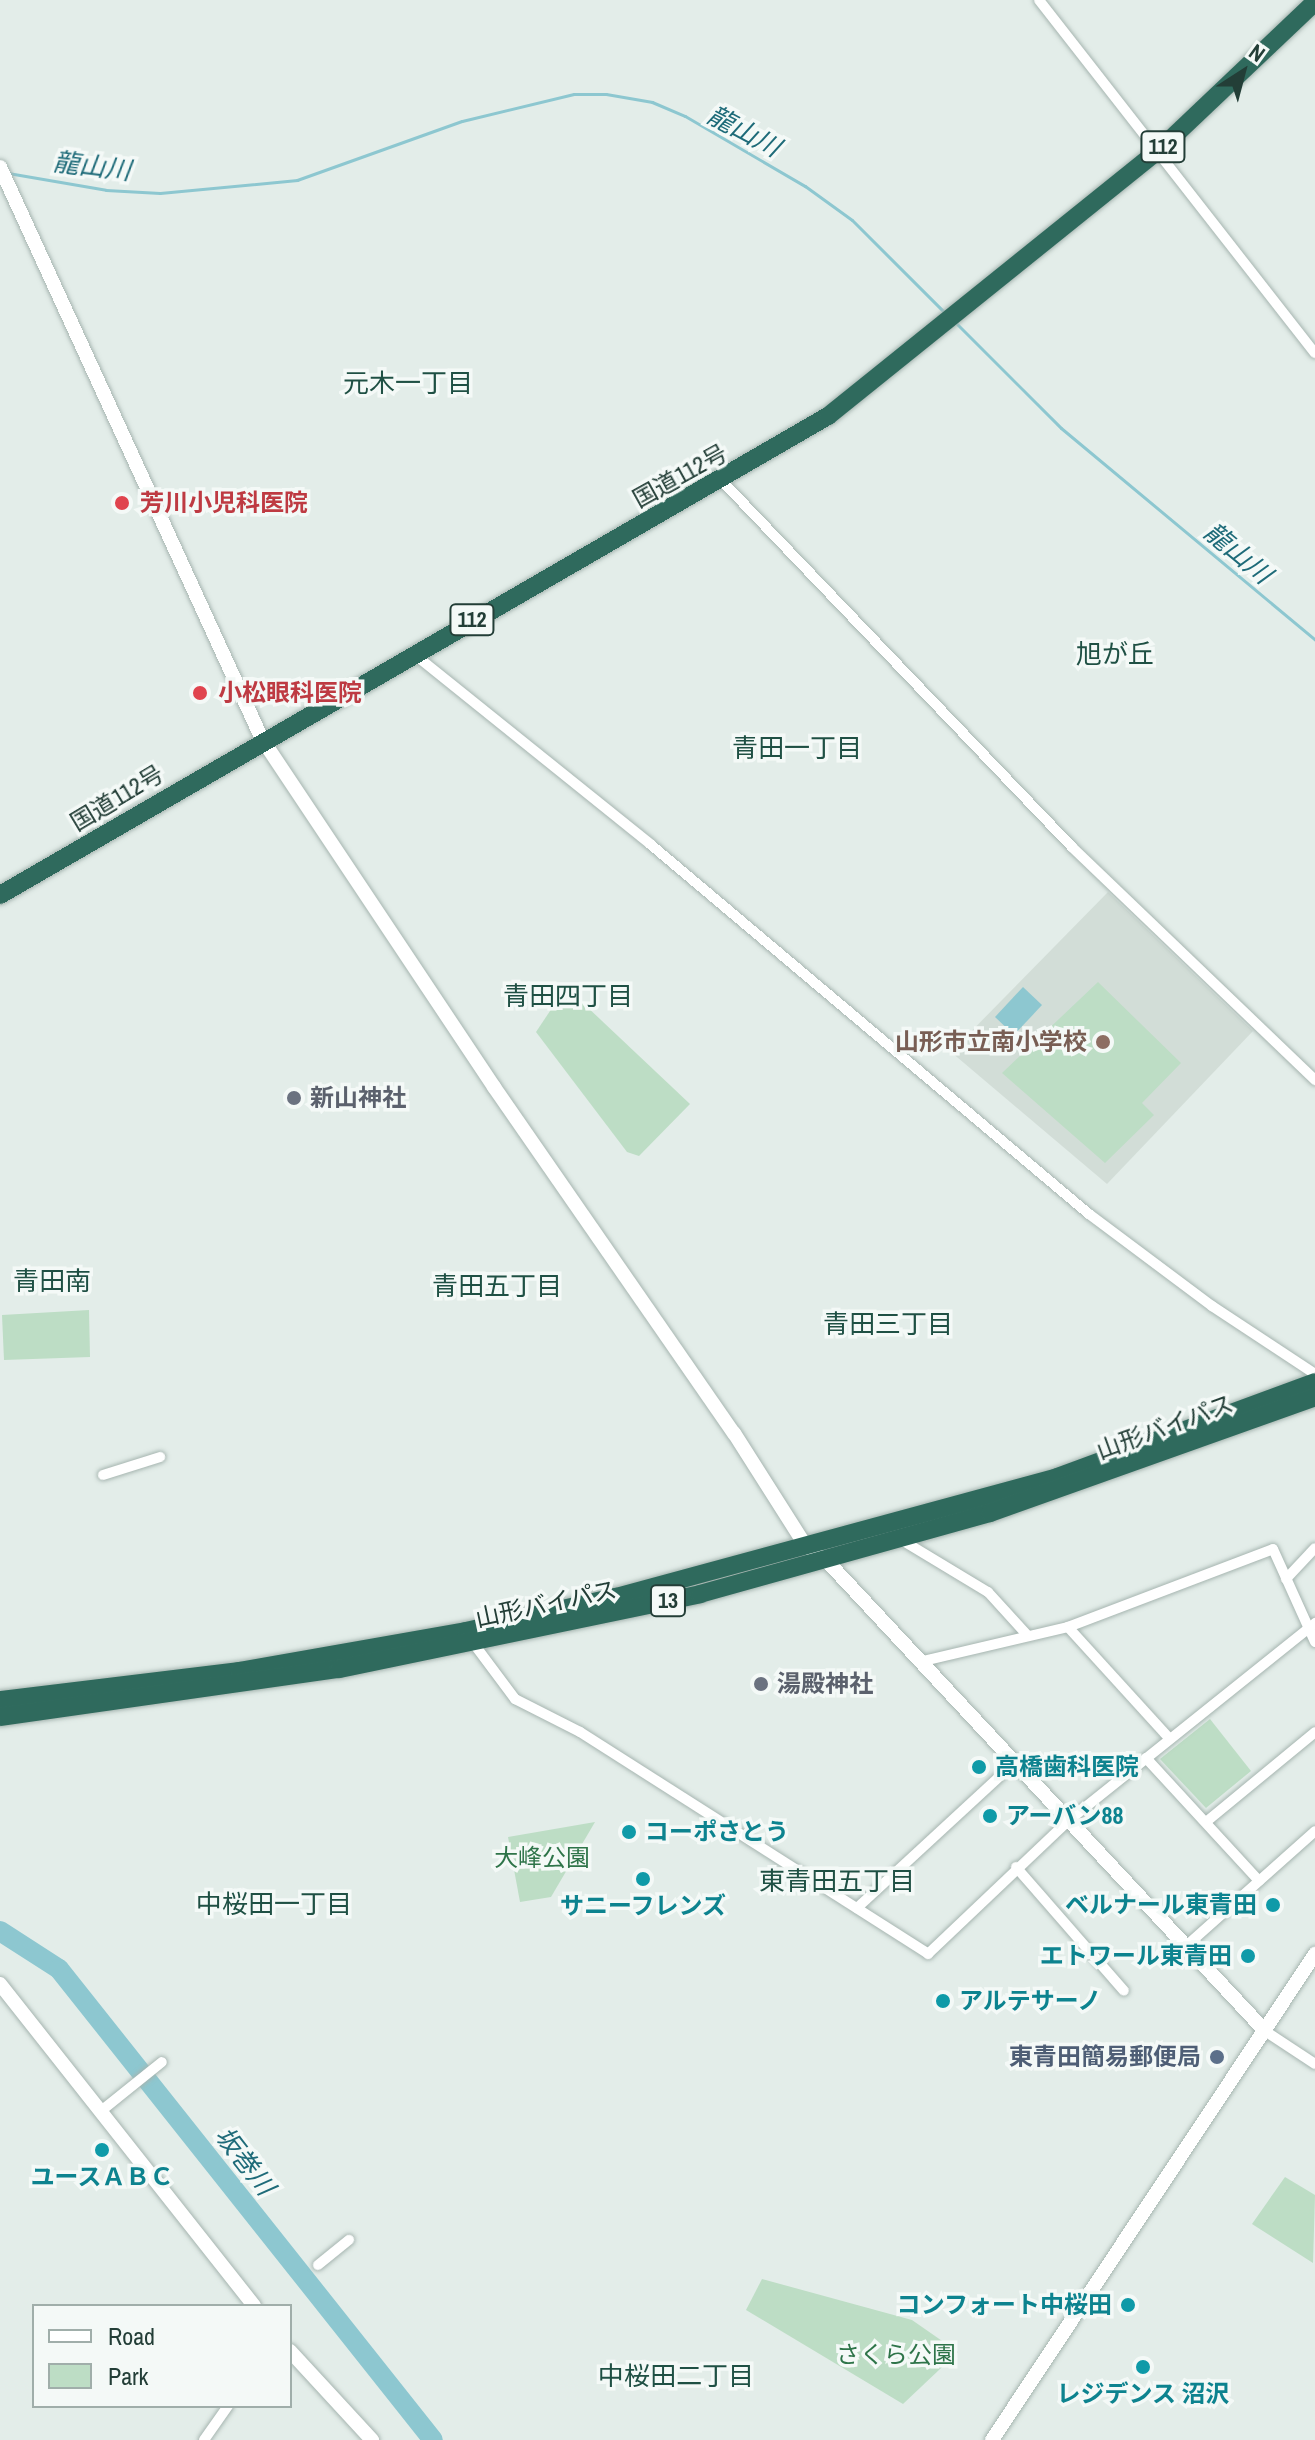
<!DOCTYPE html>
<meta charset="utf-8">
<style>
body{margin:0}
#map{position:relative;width:1315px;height:2440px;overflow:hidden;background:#e3ede9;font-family:"Archivo Narrow","Noto Sans JP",sans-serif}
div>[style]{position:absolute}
.built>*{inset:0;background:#d2ddd7}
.green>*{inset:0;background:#bdddc5}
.water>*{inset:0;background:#8dc7d0}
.stream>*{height:3px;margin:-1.5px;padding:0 1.5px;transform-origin:1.5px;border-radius:1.5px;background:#8dc7d0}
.river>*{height:20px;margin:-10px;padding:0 10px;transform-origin:10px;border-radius:10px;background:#8dc7d0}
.roads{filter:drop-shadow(0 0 2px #a6b5b0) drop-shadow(0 0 2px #a6b5b0)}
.street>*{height:10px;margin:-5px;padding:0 5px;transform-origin:5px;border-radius:5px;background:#fff}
.secondary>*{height:14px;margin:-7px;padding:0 7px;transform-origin:7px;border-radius:7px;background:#fff}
.highway>*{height:18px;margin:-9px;padding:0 9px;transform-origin:9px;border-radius:9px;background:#2f6a5d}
.dots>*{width:22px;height:22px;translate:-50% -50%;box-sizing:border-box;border:4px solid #f4f9f7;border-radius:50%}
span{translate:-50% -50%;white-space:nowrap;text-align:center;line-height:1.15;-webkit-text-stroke:7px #f4f9f7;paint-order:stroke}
.shield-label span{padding:2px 6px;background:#f4f9f7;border:2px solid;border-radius:6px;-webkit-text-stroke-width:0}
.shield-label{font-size:22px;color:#233e37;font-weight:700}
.street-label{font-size:24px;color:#233e37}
.health-label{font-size:24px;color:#be3a42;font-weight:700}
.left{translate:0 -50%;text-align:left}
.education-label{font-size:24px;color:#785e54;font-weight:700}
.right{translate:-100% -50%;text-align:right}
.worship-label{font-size:24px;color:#5b616d;font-weight:700}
.culture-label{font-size:24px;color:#0d838f;font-weight:700}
.park-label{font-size:24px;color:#2e7449}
.service-label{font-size:24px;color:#4e5e75;font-weight:700}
.water-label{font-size:26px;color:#1e6b79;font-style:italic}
.neighbourhood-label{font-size:26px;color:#1f5044}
.legend{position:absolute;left:32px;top:2304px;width:260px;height:104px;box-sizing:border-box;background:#f4f9f7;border:2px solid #a0aeaa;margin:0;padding:10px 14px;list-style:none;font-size:24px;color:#233e37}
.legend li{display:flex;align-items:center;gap:16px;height:40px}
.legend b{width:40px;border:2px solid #a0aeaa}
.north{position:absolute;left:1203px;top:32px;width:80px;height:80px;-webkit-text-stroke:6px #f4f9f7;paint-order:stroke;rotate:36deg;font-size:22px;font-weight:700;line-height:32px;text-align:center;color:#233e37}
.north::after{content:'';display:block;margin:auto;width:28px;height:36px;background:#233e37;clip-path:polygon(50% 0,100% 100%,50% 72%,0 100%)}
</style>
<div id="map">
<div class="built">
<div style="clip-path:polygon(1108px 892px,1253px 1031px,1107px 1184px,951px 1052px)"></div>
</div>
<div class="green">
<div style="clip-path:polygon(1098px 982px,1181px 1063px,1142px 1103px,1154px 1115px,1105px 1163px,1002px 1073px)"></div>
<div style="clip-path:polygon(566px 987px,690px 1104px,639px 1156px,627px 1152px,536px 1032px)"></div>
<div style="clip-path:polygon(89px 1310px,90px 1357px,4px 1360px,2px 1315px)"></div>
<div style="clip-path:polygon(1210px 1719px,1251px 1771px,1206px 1808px,1160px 1759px)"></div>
<div style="clip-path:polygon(595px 1822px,551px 1897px,520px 1902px,508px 1837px)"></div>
<div style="clip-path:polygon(1285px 2177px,1315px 2195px,1313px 2263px,1252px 2224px)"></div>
<div style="clip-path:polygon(762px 2279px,912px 2320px,958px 2352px,903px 2404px,746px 2310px)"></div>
</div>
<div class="water">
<div style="clip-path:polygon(1023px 987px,1042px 1005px,1014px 1035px,995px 1017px)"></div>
</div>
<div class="stream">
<div style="left:8px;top:173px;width:99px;rotate:9.8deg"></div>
<div style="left:106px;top:190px;width:54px;rotate:3.2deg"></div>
<div style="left:160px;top:193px;width:138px;rotate:-5.4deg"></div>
<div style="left:297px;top:180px;width:175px;rotate:-19.7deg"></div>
<div style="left:462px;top:121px;width:115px;rotate:-13.6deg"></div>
<div style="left:574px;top:94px;width:32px"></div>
<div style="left:606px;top:94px;width:47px;rotate:9.9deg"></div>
<div style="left:652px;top:102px;width:36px;rotate:23deg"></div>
<div style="left:685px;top:116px;width:139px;rotate:30.3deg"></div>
<div style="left:805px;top:186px;width:58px;rotate:35.9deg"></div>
<div style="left:852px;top:220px;width:130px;rotate:45deg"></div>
<div style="left:956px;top:323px;width:148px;rotate:45deg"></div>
<div style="left:1061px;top:428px;width:331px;rotate:39.8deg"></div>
</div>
<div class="river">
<div style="left:0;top:1931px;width:70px;rotate:32.8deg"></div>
<div style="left:59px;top:1969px;width:601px;rotate:51.55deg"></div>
</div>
<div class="roads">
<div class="street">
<div style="left:1039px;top:0;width:448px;rotate:52deg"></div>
<div style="left:722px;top:481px;width:506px;rotate:46.28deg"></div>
<div style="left:1072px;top:847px;width:337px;rotate:43.8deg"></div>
<div style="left:414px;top:654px;width:303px;rotate:38.8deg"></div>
<div style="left:650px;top:844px;width:574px;rotate:40.13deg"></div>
<div style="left:1089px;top:1214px;width:154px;rotate:36.8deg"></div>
<div style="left:1212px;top:1306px;width:123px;rotate:33.4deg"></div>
<div style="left:103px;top:1475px;width:60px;rotate:-17.5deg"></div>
<div style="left:900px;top:1539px;width:103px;rotate:31.1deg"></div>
<div style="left:988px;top:1592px;width:59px;rotate:47.7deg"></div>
<div style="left:1286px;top:1579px;width:42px;rotate:-46.9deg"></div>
<div style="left:1068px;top:1627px;width:151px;rotate:47.7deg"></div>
<div style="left:474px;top:1644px;width:69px;rotate:53.3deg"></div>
<div style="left:515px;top:1699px;width:73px;rotate:26.9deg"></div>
<div style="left:580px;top:1732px;width:413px;rotate:32.5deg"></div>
<div style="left:928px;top:1954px;width:193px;rotate:-43.5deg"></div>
<div style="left:1068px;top:1821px;width:317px;rotate:-38.7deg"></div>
<div style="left:919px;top:1662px;width:153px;rotate:-13.2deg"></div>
<div style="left:1068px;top:1627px;width:219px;rotate:-20.8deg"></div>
<div style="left:1273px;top:1549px;width:102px;rotate:65.7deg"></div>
<div style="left:1146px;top:1758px;width:167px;rotate:47.4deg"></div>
<div style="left:1206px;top:1822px;width:141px;rotate:-39.5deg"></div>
<div style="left:1016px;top:1867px;width:164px;rotate:48.9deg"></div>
<div style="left:857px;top:1908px;width:212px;rotate:-42.7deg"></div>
<div style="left:1185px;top:1947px;width:174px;rotate:-41.7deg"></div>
<div style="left:1265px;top:2031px;width:60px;rotate:33.4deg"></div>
<div style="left:101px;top:2111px;width:78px;rotate:-38.8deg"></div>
<div style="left:318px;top:2265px;width:40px;rotate:-39deg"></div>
<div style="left:204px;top:2440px;width:42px;rotate:-54.8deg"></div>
</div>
<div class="secondary">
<div style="left:0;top:167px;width:629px;rotate:65.39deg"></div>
<div style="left:262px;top:739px;width:418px;rotate:56.3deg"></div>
<div style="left:494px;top:1087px;width:421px;rotate:55.3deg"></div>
<div style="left:734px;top:1433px;width:133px;rotate:57.6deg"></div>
<div style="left:805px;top:1545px;width:26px;rotate:36deg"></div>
<div style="left:826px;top:1560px;width:644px;rotate:47.01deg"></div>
<div style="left:0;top:1984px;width:410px;rotate:51.7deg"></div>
<div style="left:290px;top:2351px;width:121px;rotate:47.3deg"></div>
<div style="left:992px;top:2440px;width:584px;rotate:-56.39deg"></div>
</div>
<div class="highway">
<div style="left:0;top:895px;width:957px;rotate:-30.05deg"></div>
<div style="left:828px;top:416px;width:423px;rotate:-38.8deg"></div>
<div style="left:1158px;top:151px;width:216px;rotate:-43.5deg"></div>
<div style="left:0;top:1700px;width:241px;rotate:-6.9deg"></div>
<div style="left:239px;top:1671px;width:230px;rotate:-10deg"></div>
<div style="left:466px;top:1631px;width:154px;rotate:-12.8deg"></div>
<div style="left:616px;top:1597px;width:457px;rotate:-15.2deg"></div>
<div style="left:1057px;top:1477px;width:275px;rotate:-20.2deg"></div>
<div style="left:0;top:1717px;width:342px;rotate:-8.1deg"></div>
<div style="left:339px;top:1669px;width:369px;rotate:-11.7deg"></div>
<div style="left:700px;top:1594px;width:301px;rotate:-15.6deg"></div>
<div style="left:990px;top:1513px;width:345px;rotate:-19.6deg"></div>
</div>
</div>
<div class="dots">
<div style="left:122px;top:503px;background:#e0444e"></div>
<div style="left:200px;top:693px;background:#e0444e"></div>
<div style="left:1103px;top:1042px;background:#8d6e63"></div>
<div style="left:294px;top:1098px;background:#6b7280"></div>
<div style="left:761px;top:1684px;background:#6b7280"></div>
<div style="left:979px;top:1767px;background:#0f9aa8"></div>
<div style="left:990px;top:1816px;background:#0f9aa8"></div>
<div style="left:629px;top:1832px;background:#0f9aa8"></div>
<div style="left:643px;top:1879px;background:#0f9aa8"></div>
<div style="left:1273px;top:1905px;background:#0f9aa8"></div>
<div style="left:1248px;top:1956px;background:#0f9aa8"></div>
<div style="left:943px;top:2001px;background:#0f9aa8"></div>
<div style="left:1217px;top:2057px;background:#5c6f8a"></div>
<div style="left:102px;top:2150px;background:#0f9aa8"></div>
<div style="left:1128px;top:2305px;background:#0f9aa8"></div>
<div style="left:1143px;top:2367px;background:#0f9aa8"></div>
</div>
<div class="shield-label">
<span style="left:1163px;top:147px">112</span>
<span style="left:472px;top:620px">112</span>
<span style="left:668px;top:1601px">13</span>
</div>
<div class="street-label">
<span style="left:680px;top:476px;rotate:-29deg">国道112号</span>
<span style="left:117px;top:798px;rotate:-31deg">国道112号</span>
<span style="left:1165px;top:1427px;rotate:-20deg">山形バイパス</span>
<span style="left:546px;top:1604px;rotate:-12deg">山形バイパス</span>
</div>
<div class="health-label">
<span class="left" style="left:140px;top:503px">芳川小児科医院</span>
<span class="left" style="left:218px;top:693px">小松眼科医院</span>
</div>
<div class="education-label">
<span class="right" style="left:1087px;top:1042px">山形市立南小学校</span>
</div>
<div class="worship-label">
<span class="left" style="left:310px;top:1098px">新山神社</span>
<span class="left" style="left:777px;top:1684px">湯殿神社</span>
</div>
<div class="culture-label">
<span class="left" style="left:995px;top:1767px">高橋歯科医院</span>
<span class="left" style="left:1006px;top:1816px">アーバン88</span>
<span class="left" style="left:645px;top:1832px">コーポさとう</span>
<span class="right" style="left:1257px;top:1905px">ベルナール東青田</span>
<span style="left:643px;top:1906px">サニーフレンズ</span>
<span class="right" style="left:1232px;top:1956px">エトワール東青田</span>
<span class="left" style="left:959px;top:2001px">アルテサーノ</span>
<span style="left:102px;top:2177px">ユースＡＢＣ</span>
<span class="right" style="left:1112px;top:2305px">コンフォート中桜田</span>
<span style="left:1143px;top:2394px">レジデンス 沼沢</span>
</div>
<div class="park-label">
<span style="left:542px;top:1858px">大峰公園</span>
<span style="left:896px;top:2355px">さくら公園</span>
</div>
<div class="service-label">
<span class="right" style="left:1201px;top:2057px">東青田簡易郵便局</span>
</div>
<div class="water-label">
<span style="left:744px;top:131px;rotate:28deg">龍山川</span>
<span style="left:92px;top:166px;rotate:7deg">龍山川</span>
<span style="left:1238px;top:553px;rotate:40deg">龍山川</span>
<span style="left:245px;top:2161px;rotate:52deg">坂巻川</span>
</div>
<div class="neighbourhood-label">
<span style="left:408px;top:383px">元木一丁目</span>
<span style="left:1115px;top:654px">旭が丘</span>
<span style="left:797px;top:748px">青田一丁目</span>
<span style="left:568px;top:996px">青田四丁目</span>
<span style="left:52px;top:1281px">青田南</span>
<span style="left:497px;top:1286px">青田五丁目</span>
<span style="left:888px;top:1324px">青田三丁目</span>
<span style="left:837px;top:1881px">東青田五丁目</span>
<span style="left:274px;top:1904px">中桜田一丁目</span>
<span style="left:676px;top:2376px">中桜田二丁目</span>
</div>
<ul class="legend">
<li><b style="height:10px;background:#fff"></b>Road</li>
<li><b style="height:22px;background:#bdddc5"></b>Park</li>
</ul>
<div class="north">N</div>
</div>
